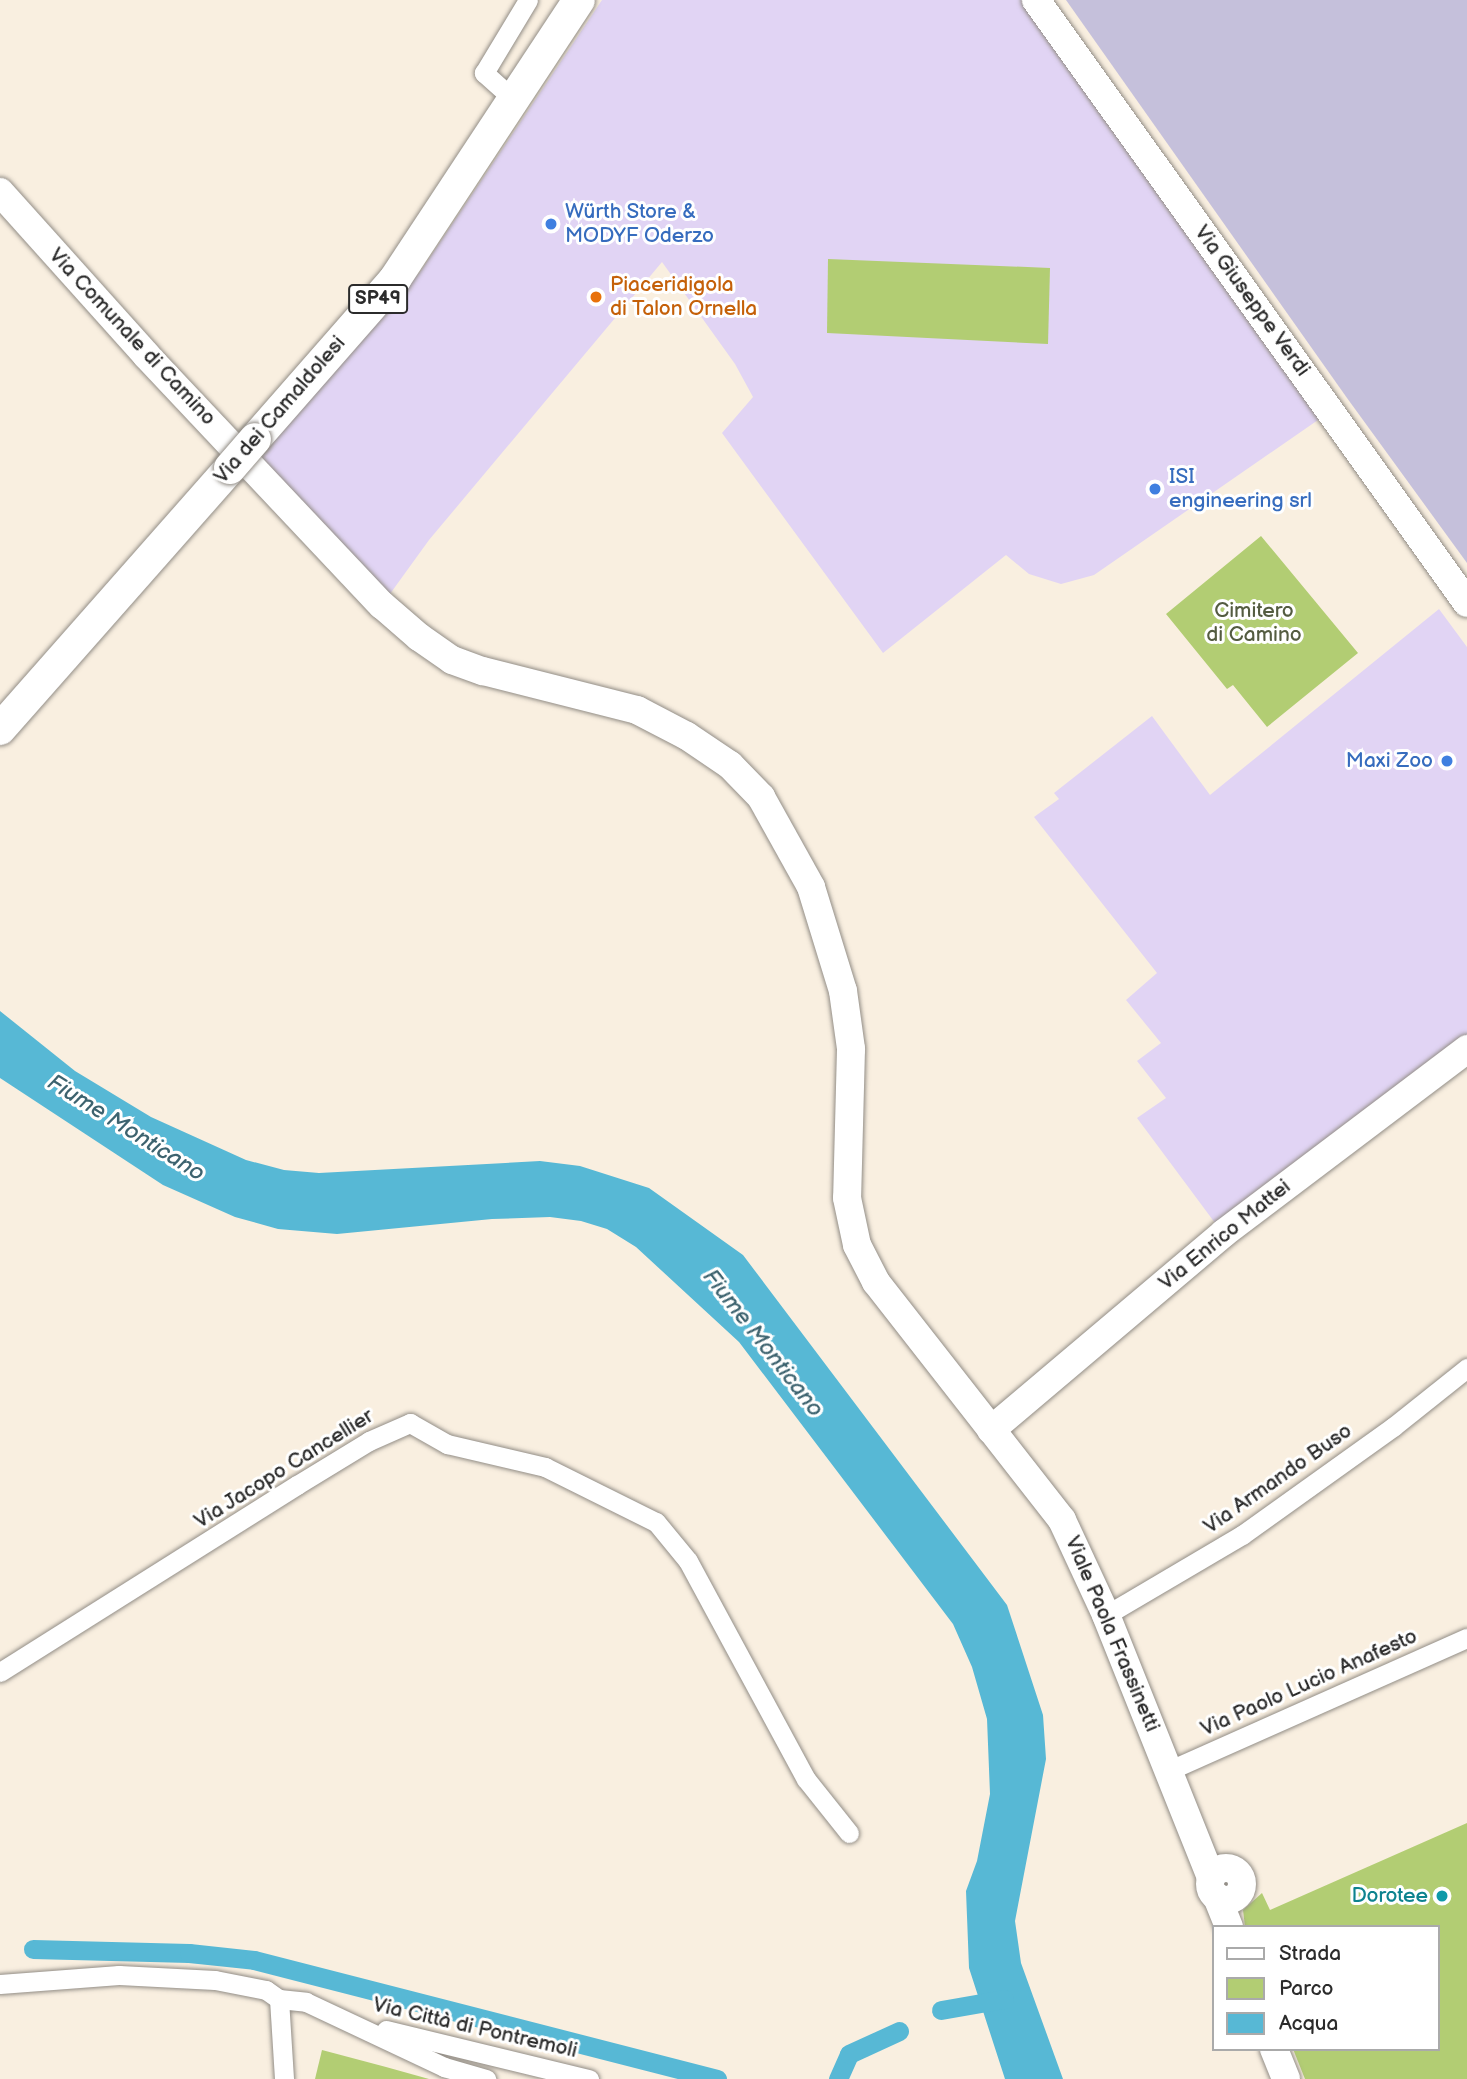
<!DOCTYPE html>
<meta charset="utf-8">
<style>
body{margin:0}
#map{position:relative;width:1467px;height:2079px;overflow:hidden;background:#f9efe0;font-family:"Balsamiq Sans",sans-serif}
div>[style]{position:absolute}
.built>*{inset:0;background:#e1d4f4}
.industrial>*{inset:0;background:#c5c0db}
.green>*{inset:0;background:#b2cd73}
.water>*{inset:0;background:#57b8d5}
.canal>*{height:19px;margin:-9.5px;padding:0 9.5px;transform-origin:9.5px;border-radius:9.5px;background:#57b8d5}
.roads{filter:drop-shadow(0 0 2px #928d86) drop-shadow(0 0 2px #928d86)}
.street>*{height:19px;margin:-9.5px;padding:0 9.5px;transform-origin:9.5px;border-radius:9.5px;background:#fff}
.secondary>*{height:28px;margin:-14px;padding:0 14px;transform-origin:14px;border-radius:14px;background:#fff}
.secondary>.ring{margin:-14px;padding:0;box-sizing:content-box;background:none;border:28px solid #fff;border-radius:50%}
.primary>*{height:32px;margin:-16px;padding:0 16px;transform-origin:16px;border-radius:16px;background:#fff}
.bridges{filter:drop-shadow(0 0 2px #928d86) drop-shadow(0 0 2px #928d86)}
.primary-bridge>*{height:32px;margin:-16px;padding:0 16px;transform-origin:16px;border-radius:16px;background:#fff}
.dots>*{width:19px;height:19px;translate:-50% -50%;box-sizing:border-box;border:4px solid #fff;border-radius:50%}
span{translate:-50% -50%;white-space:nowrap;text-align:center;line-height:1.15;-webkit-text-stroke:6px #fff;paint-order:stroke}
.shield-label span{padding:2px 5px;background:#fff;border:2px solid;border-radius:5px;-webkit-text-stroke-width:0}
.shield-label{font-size:19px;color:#2b2b2b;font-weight:700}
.shop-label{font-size:21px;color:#366cbe}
.left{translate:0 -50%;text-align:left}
.right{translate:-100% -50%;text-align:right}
.food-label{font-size:21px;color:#c56008}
.street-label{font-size:21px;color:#2b2b2b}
.park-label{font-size:21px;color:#545c41}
.culture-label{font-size:21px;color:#0d838f}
.water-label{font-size:23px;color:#3d636f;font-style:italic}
.legend{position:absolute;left:1212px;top:1925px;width:228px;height:126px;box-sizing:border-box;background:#fff;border:2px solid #aaa;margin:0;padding:9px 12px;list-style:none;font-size:21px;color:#2b2b2b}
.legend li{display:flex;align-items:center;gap:14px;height:35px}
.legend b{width:35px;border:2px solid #aaa}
</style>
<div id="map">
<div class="built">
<div style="clip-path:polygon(602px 0,1032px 0,1331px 411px,1094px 575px,1061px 584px,1029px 574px,1006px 555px,883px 653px,722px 433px,753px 397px,735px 364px,662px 262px,429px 540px,382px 605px,253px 464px,420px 272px)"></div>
<div style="clip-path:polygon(1439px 609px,1467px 647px,1467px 1035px,1218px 1227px,1137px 1118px,1166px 1098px,1137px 1061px,1161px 1043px,1126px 1000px,1157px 973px,1034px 817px,1059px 799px,1054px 793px,1152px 716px,1210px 795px)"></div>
</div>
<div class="industrial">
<div style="clip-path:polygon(1066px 0,1467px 0,1467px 563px,1347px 398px)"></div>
</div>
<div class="green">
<div style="clip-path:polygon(828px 259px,1050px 268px,1048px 344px,827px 333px)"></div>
<div style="clip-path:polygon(1261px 536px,1358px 653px,1267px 727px,1233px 685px,1227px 689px,1166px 614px)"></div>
<div style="clip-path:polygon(1467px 1823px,1467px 2079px,1305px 2079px,1293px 2049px,1437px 2049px,1437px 1927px,1245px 1927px,1243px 1910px,1262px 1893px,1270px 1910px)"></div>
<div style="clip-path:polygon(322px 2050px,386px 2067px,429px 2079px,315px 2079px)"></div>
</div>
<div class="water">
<div style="clip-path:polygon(0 1011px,75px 1071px,151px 1117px,246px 1160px,284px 1170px,319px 1173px,540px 1161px,580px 1166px,649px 1188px,743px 1255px,1007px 1605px,1043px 1715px,1046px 1759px,1015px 1921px,1021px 1963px,1063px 2079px,1005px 2079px,969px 1968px,966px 1891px,977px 1861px,990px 1794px,987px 1719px,972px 1667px,953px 1624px,739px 1342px,636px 1247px,607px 1229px,581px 1221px,550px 1217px,492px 1219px,337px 1234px,278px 1229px,235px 1217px,163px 1185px,0 1078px)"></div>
</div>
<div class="canal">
<div style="left:33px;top:1949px;width:156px;rotate:1.5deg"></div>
<div style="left:189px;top:1953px;width:65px;rotate:6.1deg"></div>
<div style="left:254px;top:1960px;width:478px;rotate:14.4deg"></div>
<div style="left:941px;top:2010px;width:64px;rotate:-9.9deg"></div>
<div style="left:838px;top:2079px;width:27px;rotate:-66deg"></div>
<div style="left:849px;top:2054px;width:55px;rotate:-24.7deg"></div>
</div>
<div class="roads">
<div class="street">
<div style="left:512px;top:98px;width:38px;rotate:-138deg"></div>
<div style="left:484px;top:73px;width:85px;rotate:-58.9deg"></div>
<div style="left:1106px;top:1615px;width:158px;rotate:-30.5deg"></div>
<div style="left:1242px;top:1535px;width:186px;rotate:-35.6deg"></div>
<div style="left:1393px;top:1427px;width:95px;rotate:-38.6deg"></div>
<div style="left:0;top:1672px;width:351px;rotate:-32.2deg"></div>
<div style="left:297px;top:1485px;width:84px;rotate:-31.4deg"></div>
<div style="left:369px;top:1441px;width:45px;rotate:-23.7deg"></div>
<div style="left:410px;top:1423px;width:43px;rotate:29.6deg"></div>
<div style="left:447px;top:1444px;width:101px;rotate:13.2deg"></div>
<div style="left:545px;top:1467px;width:124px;rotate:26.4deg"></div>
<div style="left:656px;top:1522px;width:50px;rotate:50.6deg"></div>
<div style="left:688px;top:1561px;width:248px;rotate:61.6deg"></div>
<div style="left:806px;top:1779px;width:69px;rotate:51.5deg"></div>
<div style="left:1170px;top:1770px;width:325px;rotate:-24deg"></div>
<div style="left:0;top:1984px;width:119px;rotate:-4.3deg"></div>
<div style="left:119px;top:1975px;width:96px;rotate:3deg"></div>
<div style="left:215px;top:1980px;width:52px;rotate:11.1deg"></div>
<div style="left:266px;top:1990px;width:16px;rotate:35deg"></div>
<div style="left:279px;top:1999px;width:27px;rotate:6deg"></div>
<div style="left:306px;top:2002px;width:153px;rotate:25.2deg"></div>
<div style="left:444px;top:2067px;width:44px;rotate:15.9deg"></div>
<div style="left:279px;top:1999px;width:80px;rotate:86.4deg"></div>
<div style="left:386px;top:2030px;width:209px;rotate:13.6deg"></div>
</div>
<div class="secondary">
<div style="left:1036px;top:0;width:741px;rotate:54.44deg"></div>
<div style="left:0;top:192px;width:219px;rotate:48.1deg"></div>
<div style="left:146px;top:355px;width:344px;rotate:46.7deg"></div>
<div style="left:382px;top:605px;width:49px;rotate:40.9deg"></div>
<div style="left:419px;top:637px;width:40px;rotate:34.9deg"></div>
<div style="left:452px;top:660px;width:33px;rotate:20deg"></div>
<div style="left:483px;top:671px;width:159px;rotate:14.2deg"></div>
<div style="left:637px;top:710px;width:56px;rotate:27.5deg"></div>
<div style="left:687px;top:736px;width:52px;rotate:34deg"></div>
<div style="left:730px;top:765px;width:45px;rotate:45.9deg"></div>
<div style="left:761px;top:797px;width:103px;rotate:60.9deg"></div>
<div style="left:811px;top:887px;width:109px;rotate:72.9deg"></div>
<div style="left:843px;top:991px;width:59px;rotate:82.1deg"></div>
<div style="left:851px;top:1049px;width:149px;rotate:91.5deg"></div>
<div style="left:847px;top:1198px;width:48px;rotate:78deg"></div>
<div style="left:857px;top:1245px;width:42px;rotate:62.8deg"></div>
<div style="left:876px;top:1282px;width:302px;rotate:52deg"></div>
<div style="left:1062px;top:1520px;width:105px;rotate:65.1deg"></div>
<div style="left:1106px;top:1615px;width:283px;rotate:68.2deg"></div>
<div style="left:991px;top:1430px;width:305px;rotate:-40.2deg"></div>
<div style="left:1224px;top:1233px;width:305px;rotate:-37.1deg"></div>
<div class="ring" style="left:1210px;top:1868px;width:4px;height:4px"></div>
<div style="left:1217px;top:1897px;width:32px;rotate:68deg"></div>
<div style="left:1274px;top:2049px;width:32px;rotate:68deg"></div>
</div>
<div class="primary">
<div style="left:255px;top:439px;width:213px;rotate:-48.8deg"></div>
<div style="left:395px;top:279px;width:334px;rotate:-56.6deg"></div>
<div style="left:0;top:729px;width:348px;rotate:-48.6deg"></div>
</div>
</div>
<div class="bridges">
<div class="primary-bridge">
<div style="left:230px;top:468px;width:38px;rotate:-49deg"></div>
</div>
</div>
<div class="dots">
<div style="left:551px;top:224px;background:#3f7fe0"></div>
<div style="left:596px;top:297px;background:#e8710a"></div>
<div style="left:1155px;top:489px;background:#3f7fe0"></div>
<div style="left:1447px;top:761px;background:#3f7fe0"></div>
<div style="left:1442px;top:1896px;background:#0f9aa8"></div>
</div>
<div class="shield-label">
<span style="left:378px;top:299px">SP49</span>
</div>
<div class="shop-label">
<span class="left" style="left:565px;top:224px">Würth Store &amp;<br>MODYF Oderzo</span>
<span class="left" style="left:1169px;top:489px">ISI<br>engineering srl</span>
<span class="right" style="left:1433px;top:761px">Maxi Zoo</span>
</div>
<div class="food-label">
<span class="left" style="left:610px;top:297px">Piaceridigola<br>di Talon Ornella</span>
</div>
<div class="street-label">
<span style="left:1252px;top:301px;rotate:54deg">Via Giuseppe Verdi</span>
<span style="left:132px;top:337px;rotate:47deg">Via Comunale di Camino</span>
<span style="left:280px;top:410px;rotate:-49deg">Via dei Camaldolesi</span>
<span style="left:1225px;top:1235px;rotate:-39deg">Via Enrico Mattei</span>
<span style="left:284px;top:1469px;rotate:-32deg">Via Jacopo Cancellier</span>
<span style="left:1278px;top:1479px;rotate:-35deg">Via Armando Buso</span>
<span style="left:1112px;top:1634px;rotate:67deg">Viale Paola Frassinetti</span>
<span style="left:1309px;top:1683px;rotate:-24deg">Via Paolo Lucio Anafesto</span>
<span style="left:475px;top:2028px;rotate:13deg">Via Città di Pontremoli</span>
</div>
<div class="park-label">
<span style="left:1254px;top:623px">Cimitero<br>di Camino</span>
</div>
<div class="culture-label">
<span class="right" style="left:1428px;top:1896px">Dorotee</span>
</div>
<div class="water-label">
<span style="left:126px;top:1128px;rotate:32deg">Fiume Monticano</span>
<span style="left:763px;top:1343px;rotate:52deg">Fiume Monticano</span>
</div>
<ul class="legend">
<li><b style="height:9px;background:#fff"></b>Strada</li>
<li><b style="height:19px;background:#b2cd73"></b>Parco</li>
<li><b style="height:19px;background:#57b8d5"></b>Acqua</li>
</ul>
</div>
